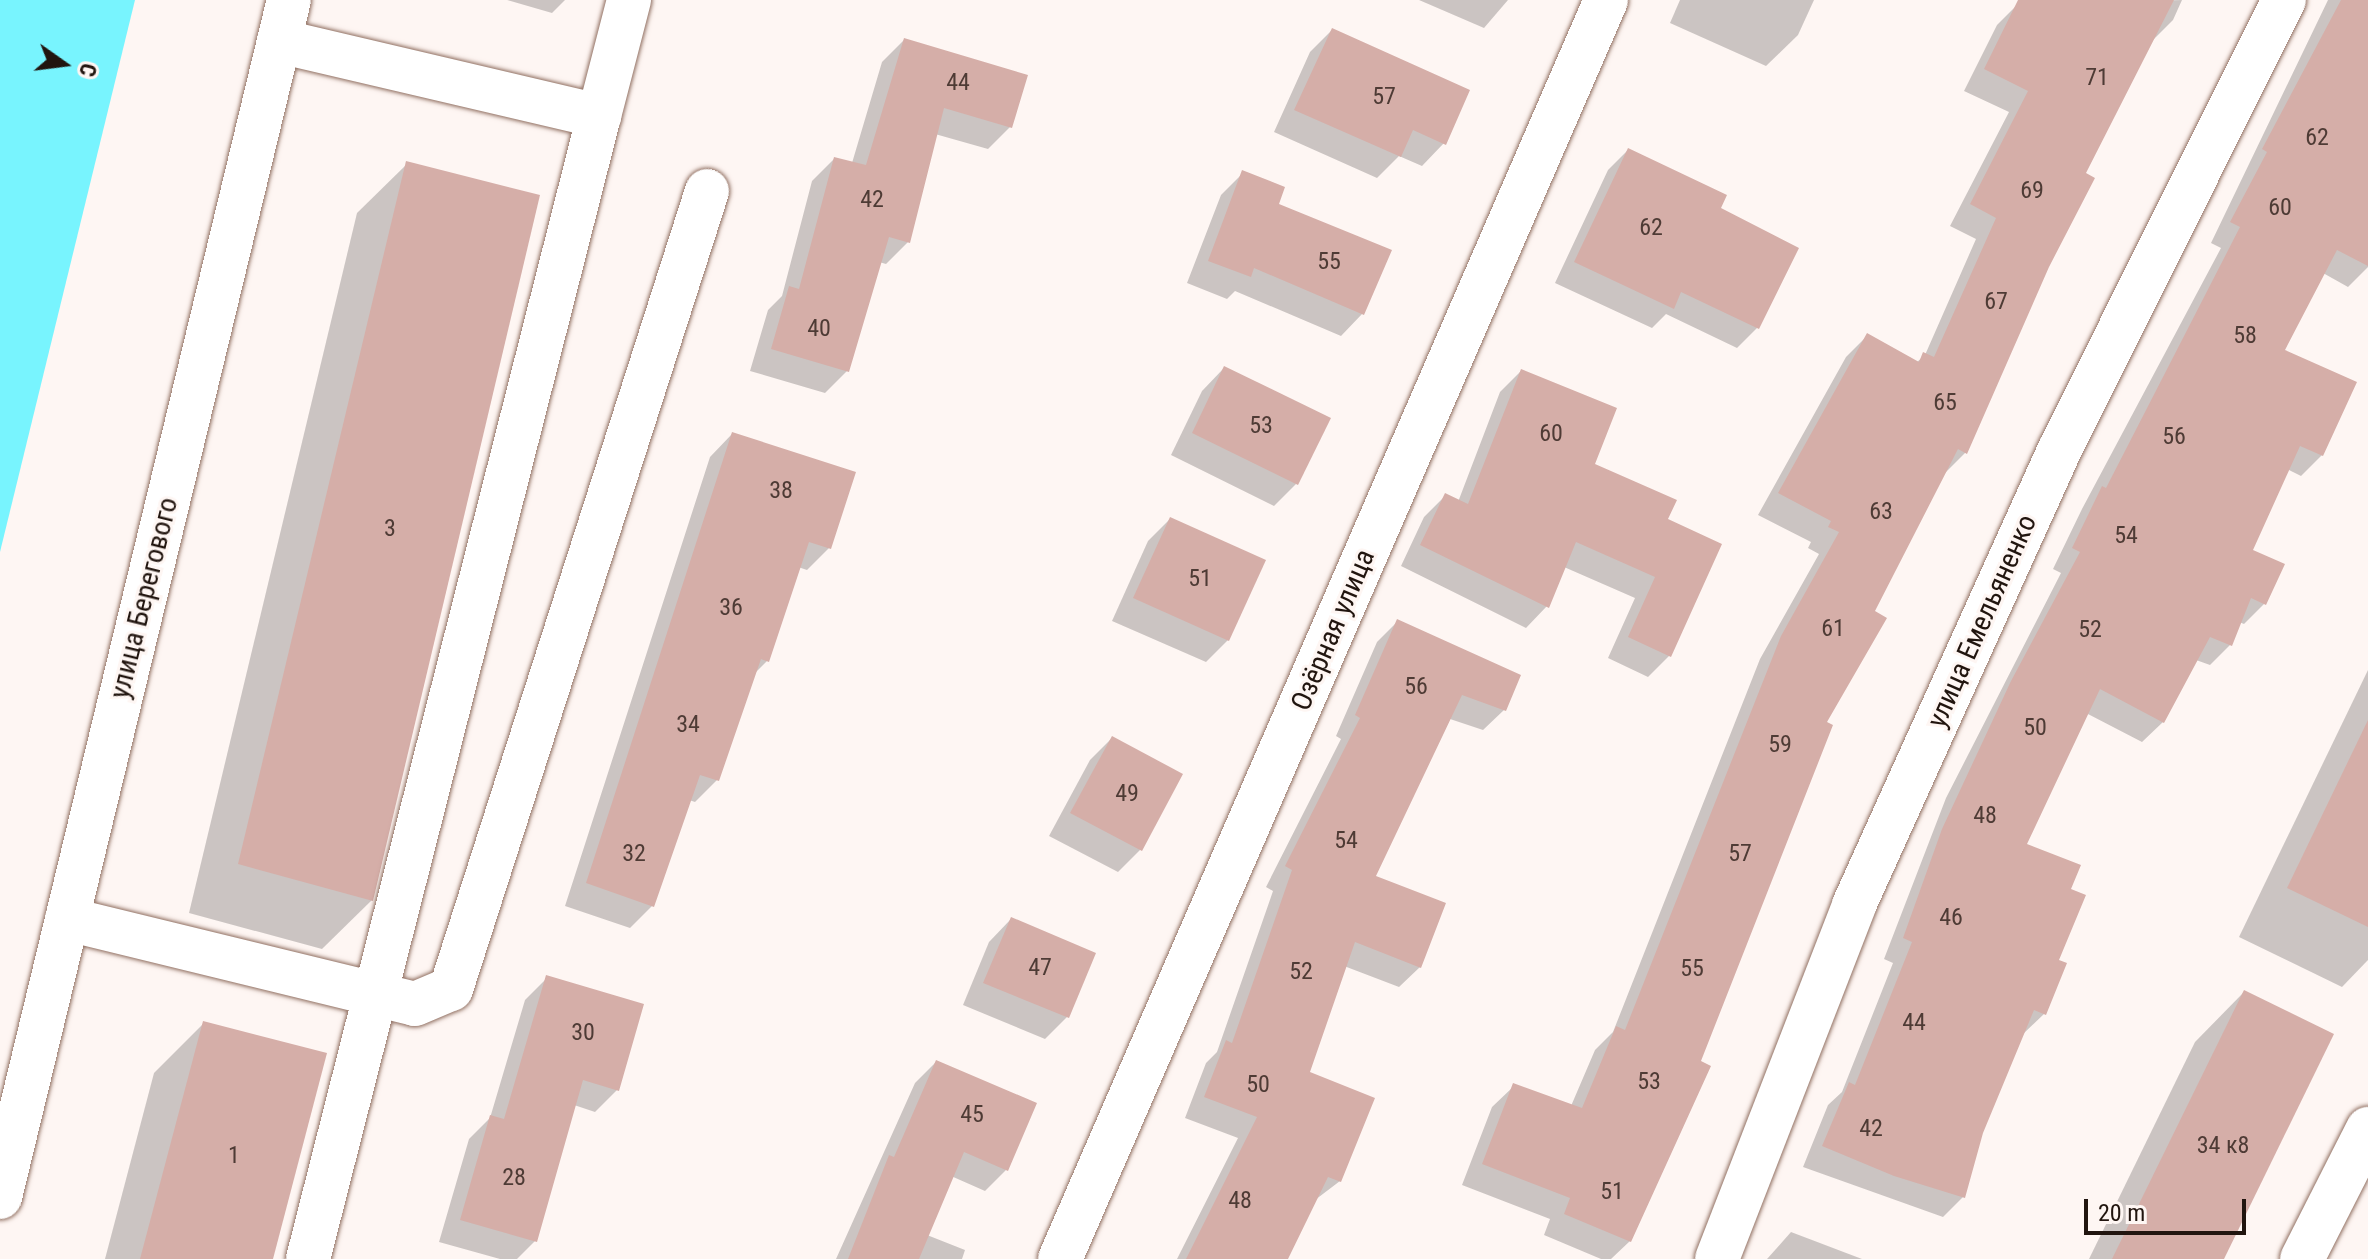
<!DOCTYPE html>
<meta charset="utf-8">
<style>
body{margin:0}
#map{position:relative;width:2368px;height:1259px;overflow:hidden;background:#fef6f3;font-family:"Roboto Condensed",sans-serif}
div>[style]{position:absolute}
.water>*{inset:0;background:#78f4fe}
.shadow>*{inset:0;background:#0003}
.building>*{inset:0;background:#d5aea8}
.roads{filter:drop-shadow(0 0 2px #917062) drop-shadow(0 0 2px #917062)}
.minor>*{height:44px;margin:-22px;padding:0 22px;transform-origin:22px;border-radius:22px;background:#fff}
span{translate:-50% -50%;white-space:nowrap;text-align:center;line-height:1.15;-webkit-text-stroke:6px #fef6f3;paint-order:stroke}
.number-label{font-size:24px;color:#4e3b35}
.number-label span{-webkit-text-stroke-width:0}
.street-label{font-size:28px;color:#21150f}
.north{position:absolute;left:24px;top:24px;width:80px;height:80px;-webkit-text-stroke:6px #fef6f3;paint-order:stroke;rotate:104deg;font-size:22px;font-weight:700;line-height:32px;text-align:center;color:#21150f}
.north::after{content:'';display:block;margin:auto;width:28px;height:36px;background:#21150f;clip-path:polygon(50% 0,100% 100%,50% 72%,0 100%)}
.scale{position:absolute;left:2084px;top:1199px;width:162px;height:36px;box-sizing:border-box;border:4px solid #21150f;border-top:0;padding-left:10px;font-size:24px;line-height:28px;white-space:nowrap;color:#21150f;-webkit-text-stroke:6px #fef6f3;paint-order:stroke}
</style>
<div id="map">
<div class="water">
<div style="clip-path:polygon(0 0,135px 0,0 552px)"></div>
</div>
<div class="shadow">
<div style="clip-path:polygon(507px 0,565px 0,552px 13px)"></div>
<div style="clip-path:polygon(1419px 0,1508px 0,1484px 28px)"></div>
<div style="clip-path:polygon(1680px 0,1814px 0,1798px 35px,1766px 66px,1670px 23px)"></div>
<div style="clip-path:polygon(2182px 0,2173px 20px,2152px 41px,2084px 174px,1966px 452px,1944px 474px,1872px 612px,1824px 723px,1630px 1241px,1611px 1259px,1601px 1259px,1544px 1235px,1550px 1219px,1462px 1185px,1492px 1107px,1514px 1086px,1571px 1106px,1595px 1050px,1613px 1032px,1760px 659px,1819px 554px,1808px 548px,1811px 542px,1758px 515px,1846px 357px,1867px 336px,1916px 363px,1925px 355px,1976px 239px,1950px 226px,2009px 112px,1964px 91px,1997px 25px,2018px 4px)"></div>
<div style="clip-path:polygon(2328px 0,2368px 0,2368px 267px,2348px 287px,2323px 273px,2282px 351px,2322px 455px,2301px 476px,2287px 469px,2250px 551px,2264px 604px,2244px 624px,2239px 622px,2230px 645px,2210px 665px,2196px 660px,2163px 722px,2142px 742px,2086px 713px,2024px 845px,2069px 890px,2044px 1014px,2023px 1034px,1981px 1132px,1963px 1197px,1943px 1217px,1803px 1167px,1828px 1105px,1842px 1092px,1893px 963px,1884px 959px,1946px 798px,2061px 573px,2053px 569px,2082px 509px,2221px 248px,2211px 243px)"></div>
<div style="clip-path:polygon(1332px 30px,1444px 143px,1422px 166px,1399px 156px,1377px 178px,1274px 132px,1310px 52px)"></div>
<div style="clip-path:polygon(904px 40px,1010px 127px,988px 149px,935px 134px,908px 242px,886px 264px,879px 262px,847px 371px,825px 393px,750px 371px,768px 310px,782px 296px,812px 181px,834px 159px,852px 163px,882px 62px)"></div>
<div style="clip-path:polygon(1628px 150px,1718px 209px,1757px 328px,1737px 348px,1666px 314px,1652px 328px,1555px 283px,1608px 170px)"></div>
<div style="clip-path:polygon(407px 164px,372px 900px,322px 949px,189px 913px,357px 213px)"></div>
<div style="clip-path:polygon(1243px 173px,1276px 205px,1363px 313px,1341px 336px,1235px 291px,1227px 299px,1187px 283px,1221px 195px)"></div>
<div style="clip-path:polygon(1224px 368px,1296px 484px,1274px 506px,1171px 455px,1202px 391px)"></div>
<div style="clip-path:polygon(1521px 371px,1592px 465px,1666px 520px,1669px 656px,1648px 677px,1608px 658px,1635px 598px,1564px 567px,1547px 606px,1526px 628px,1401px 566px,1424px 517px,1445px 496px,1458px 502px,1500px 392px)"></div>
<div style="clip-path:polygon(732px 434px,829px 548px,807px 570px,798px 567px,767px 661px,755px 673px,717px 780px,695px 802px,689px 800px,652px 906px,630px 928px,565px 906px,710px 457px)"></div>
<div style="clip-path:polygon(1170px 519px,1228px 640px,1206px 662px,1112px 621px,1148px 541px)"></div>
<div style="clip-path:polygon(1398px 621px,1504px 710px,1483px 730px,1450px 719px,1374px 877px,1420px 967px,1399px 987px,1344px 966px,1307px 1074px,1340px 1181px,1315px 1200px,1286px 1259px,1177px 1259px,1238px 1138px,1185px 1118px,1206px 1063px,1217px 1052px,1273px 891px,1266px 887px,1341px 739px,1336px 736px,1377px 642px)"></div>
<div style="clip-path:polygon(2368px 670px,2368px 960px,2342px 987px,2239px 937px)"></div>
<div style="clip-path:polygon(1112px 738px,1140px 850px,1118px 872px,1049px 836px,1090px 760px)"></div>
<div style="clip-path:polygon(1011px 919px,1067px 1017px,1045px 1039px,963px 1005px,989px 942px)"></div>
<div style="clip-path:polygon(547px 978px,617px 1090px,595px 1112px,574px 1105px,535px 1241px,517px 1259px,500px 1259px,439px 1242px,469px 1139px,490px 1118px,525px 1000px)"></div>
<div style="clip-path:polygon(2244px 992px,2221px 1259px,2089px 1259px,2195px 1042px)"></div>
<div style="clip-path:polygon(204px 1023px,271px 1259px,105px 1259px,154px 1073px)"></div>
<div style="clip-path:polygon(936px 1062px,1006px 1170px,985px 1191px,951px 1176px,927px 1235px,965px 1250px,962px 1259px,836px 1259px,915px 1083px)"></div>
<div style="clip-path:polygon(1791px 1232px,1862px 1259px,1767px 1259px)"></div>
</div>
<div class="building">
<div style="clip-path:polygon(2018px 0,2174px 0,2086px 173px,2095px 178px,2049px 267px,1967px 454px,1958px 449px,1875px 611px,1887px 618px,1827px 722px,1833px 725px,1701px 1061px,1711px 1066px,1631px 1242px,1564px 1214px,1570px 1198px,1482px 1164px,1513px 1083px,1582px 1108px,1616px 1026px,1625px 1030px,1781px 636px,1839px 532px,1828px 527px,1831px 521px,1778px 493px,1867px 333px,1919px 362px,1923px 352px,1934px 357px,1996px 218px,1970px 204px,2028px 91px,1984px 69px)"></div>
<div style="clip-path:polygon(2341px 0,2368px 0,2368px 266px,2337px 250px,2285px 350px,2357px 382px,2323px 456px,2300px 446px,2253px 550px,2285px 564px,2266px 605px,2251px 598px,2232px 646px,2210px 637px,2164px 723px,2100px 689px,2027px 844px,2081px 865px,2071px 889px,2086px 895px,2059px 960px,2067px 963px,2046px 1015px,2034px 1010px,1983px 1133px,1965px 1198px,1894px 1176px,1822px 1146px,1849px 1082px,1855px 1085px,1912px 942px,1903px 938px,1942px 829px,2011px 681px,2080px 552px,2072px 548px,2102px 486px,2106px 488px,2240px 227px,2230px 222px,2267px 152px,2262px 149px)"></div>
<div style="clip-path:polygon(1332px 28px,1470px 90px,1446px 145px,1413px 130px,1401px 157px,1294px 110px)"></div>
<div style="clip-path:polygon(904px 38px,1028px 75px,1012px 128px,944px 108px,910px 243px,889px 237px,849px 372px,771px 349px,789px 286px,799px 289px,834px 157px,866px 165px)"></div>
<div style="clip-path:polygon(1628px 148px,1727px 195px,1721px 208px,1799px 248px,1759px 329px,1681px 292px,1674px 309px,1574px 262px)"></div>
<div style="clip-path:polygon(406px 161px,540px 195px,373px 901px,238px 864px)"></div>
<div style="clip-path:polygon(1242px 170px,1285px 187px,1279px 204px,1392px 250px,1364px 315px,1254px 268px,1251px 277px,1208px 261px)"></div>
<div style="clip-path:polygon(1224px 366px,1331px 418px,1298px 485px,1192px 433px)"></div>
<div style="clip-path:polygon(1521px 369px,1617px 408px,1595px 464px,1677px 500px,1668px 519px,1722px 544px,1671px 657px,1628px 637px,1655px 577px,1576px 542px,1549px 608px,1420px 545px,1445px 493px,1468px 504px)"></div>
<div style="clip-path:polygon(732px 432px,856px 472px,831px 549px,809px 542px,769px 662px,761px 659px,719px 781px,700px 775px,654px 907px,586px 883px)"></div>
<div style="clip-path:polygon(1170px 517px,1266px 560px,1229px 641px,1133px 598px)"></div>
<div style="clip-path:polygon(1397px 619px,1521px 675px,1506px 711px,1462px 695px,1376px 876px,1446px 903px,1421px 968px,1355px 942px,1310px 1072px,1375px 1098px,1341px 1182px,1328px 1177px,1288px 1259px,1186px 1259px,1257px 1117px,1204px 1097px,1226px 1040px,1232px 1043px,1292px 870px,1285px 866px,1360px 718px,1355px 715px)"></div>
<div style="clip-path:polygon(2368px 720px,2368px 927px,2287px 888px)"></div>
<div style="clip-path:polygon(1112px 736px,1183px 774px,1142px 851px,1070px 813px)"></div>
<div style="clip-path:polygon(1011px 917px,1096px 953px,1069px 1018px,983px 983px)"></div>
<div style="clip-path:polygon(546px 975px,644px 1004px,619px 1091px,583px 1080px,537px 1242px,460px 1220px,490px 1115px,504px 1119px)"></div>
<div style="clip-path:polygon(2244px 990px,2334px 1034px,2224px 1259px,2112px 1259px)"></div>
<div style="clip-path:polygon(203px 1021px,327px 1053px,273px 1259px,140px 1259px)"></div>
<div style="clip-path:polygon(936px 1060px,1037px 1103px,1008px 1171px,964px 1152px,919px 1259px,848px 1259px,889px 1155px,894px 1157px)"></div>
</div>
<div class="roads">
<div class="minor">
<div style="left:279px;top:41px;width:329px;rotate:13.2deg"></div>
<div style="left:599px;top:116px;width:120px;rotate:-75.5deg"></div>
<div style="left:67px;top:919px;width:358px;rotate:13.7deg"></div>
<div style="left:415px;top:1004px;width:39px;rotate:-23deg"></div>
<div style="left:451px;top:989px;width:838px;rotate:-72.21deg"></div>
<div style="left:0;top:1197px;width:1231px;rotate:-76.43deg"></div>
<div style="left:308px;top:1259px;width:1179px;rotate:-75.72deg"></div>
<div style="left:1060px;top:1259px;width:1372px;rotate:-66.55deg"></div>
<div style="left:1717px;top:1259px;width:380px;rotate:-68.8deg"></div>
<div style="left:1854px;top:905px;width:498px;rotate:-65.7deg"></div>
<div style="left:2059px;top:451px;width:504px;rotate:-63.49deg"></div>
<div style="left:2302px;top:1259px;width:146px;rotate:-63.1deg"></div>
</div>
</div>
<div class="number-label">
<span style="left:2097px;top:78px">71</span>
<span style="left:958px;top:83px">44</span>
<span style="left:1384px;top:97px">57</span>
<span style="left:2317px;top:138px">62</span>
<span style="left:2032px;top:191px">69</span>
<span style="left:872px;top:200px">42</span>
<span style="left:2280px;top:208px">60</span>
<span style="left:1651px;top:228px">62</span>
<span style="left:1329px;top:262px">55</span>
<span style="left:1996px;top:302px">67</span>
<span style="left:819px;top:329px">40</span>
<span style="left:2245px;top:336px">58</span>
<span style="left:1945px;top:403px">65</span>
<span style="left:1261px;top:426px">53</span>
<span style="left:1551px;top:434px">60</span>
<span style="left:2174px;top:437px">56</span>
<span style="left:781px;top:491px">38</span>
<span style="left:1881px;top:512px">63</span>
<span style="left:390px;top:529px">3</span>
<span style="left:2126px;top:536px">54</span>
<span style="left:1200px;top:579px">51</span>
<span style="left:731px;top:608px">36</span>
<span style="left:1833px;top:629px">61</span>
<span style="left:2090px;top:630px">52</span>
<span style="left:1416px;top:687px">56</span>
<span style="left:688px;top:725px">34</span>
<span style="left:2035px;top:728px">50</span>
<span style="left:1780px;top:745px">59</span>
<span style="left:1127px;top:794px">49</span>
<span style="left:1985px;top:816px">48</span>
<span style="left:1346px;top:841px">54</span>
<span style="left:634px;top:854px">32</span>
<span style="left:1740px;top:854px">57</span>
<span style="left:1951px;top:918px">46</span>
<span style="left:1040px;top:968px">47</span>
<span style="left:1692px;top:969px">55</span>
<span style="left:1301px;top:972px">52</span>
<span style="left:1914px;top:1023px">44</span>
<span style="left:583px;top:1033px">30</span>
<span style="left:1649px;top:1082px">53</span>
<span style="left:1258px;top:1085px">50</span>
<span style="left:972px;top:1115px">45</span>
<span style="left:1871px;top:1129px">42</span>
<span style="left:2223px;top:1146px">34 к8</span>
<span style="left:234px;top:1156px">1</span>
<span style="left:514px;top:1178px">28</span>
<span style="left:1612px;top:1192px">51</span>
<span style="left:1240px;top:1201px">48</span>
</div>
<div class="street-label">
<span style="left:144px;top:598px;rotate:-76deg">улица Берегового</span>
<span style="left:1982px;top:621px;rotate:-66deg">улица Емельяненко</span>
<span style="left:1333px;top:630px;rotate:-67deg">Озёрная улица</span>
</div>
<div class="north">С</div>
<div class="scale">20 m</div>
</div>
